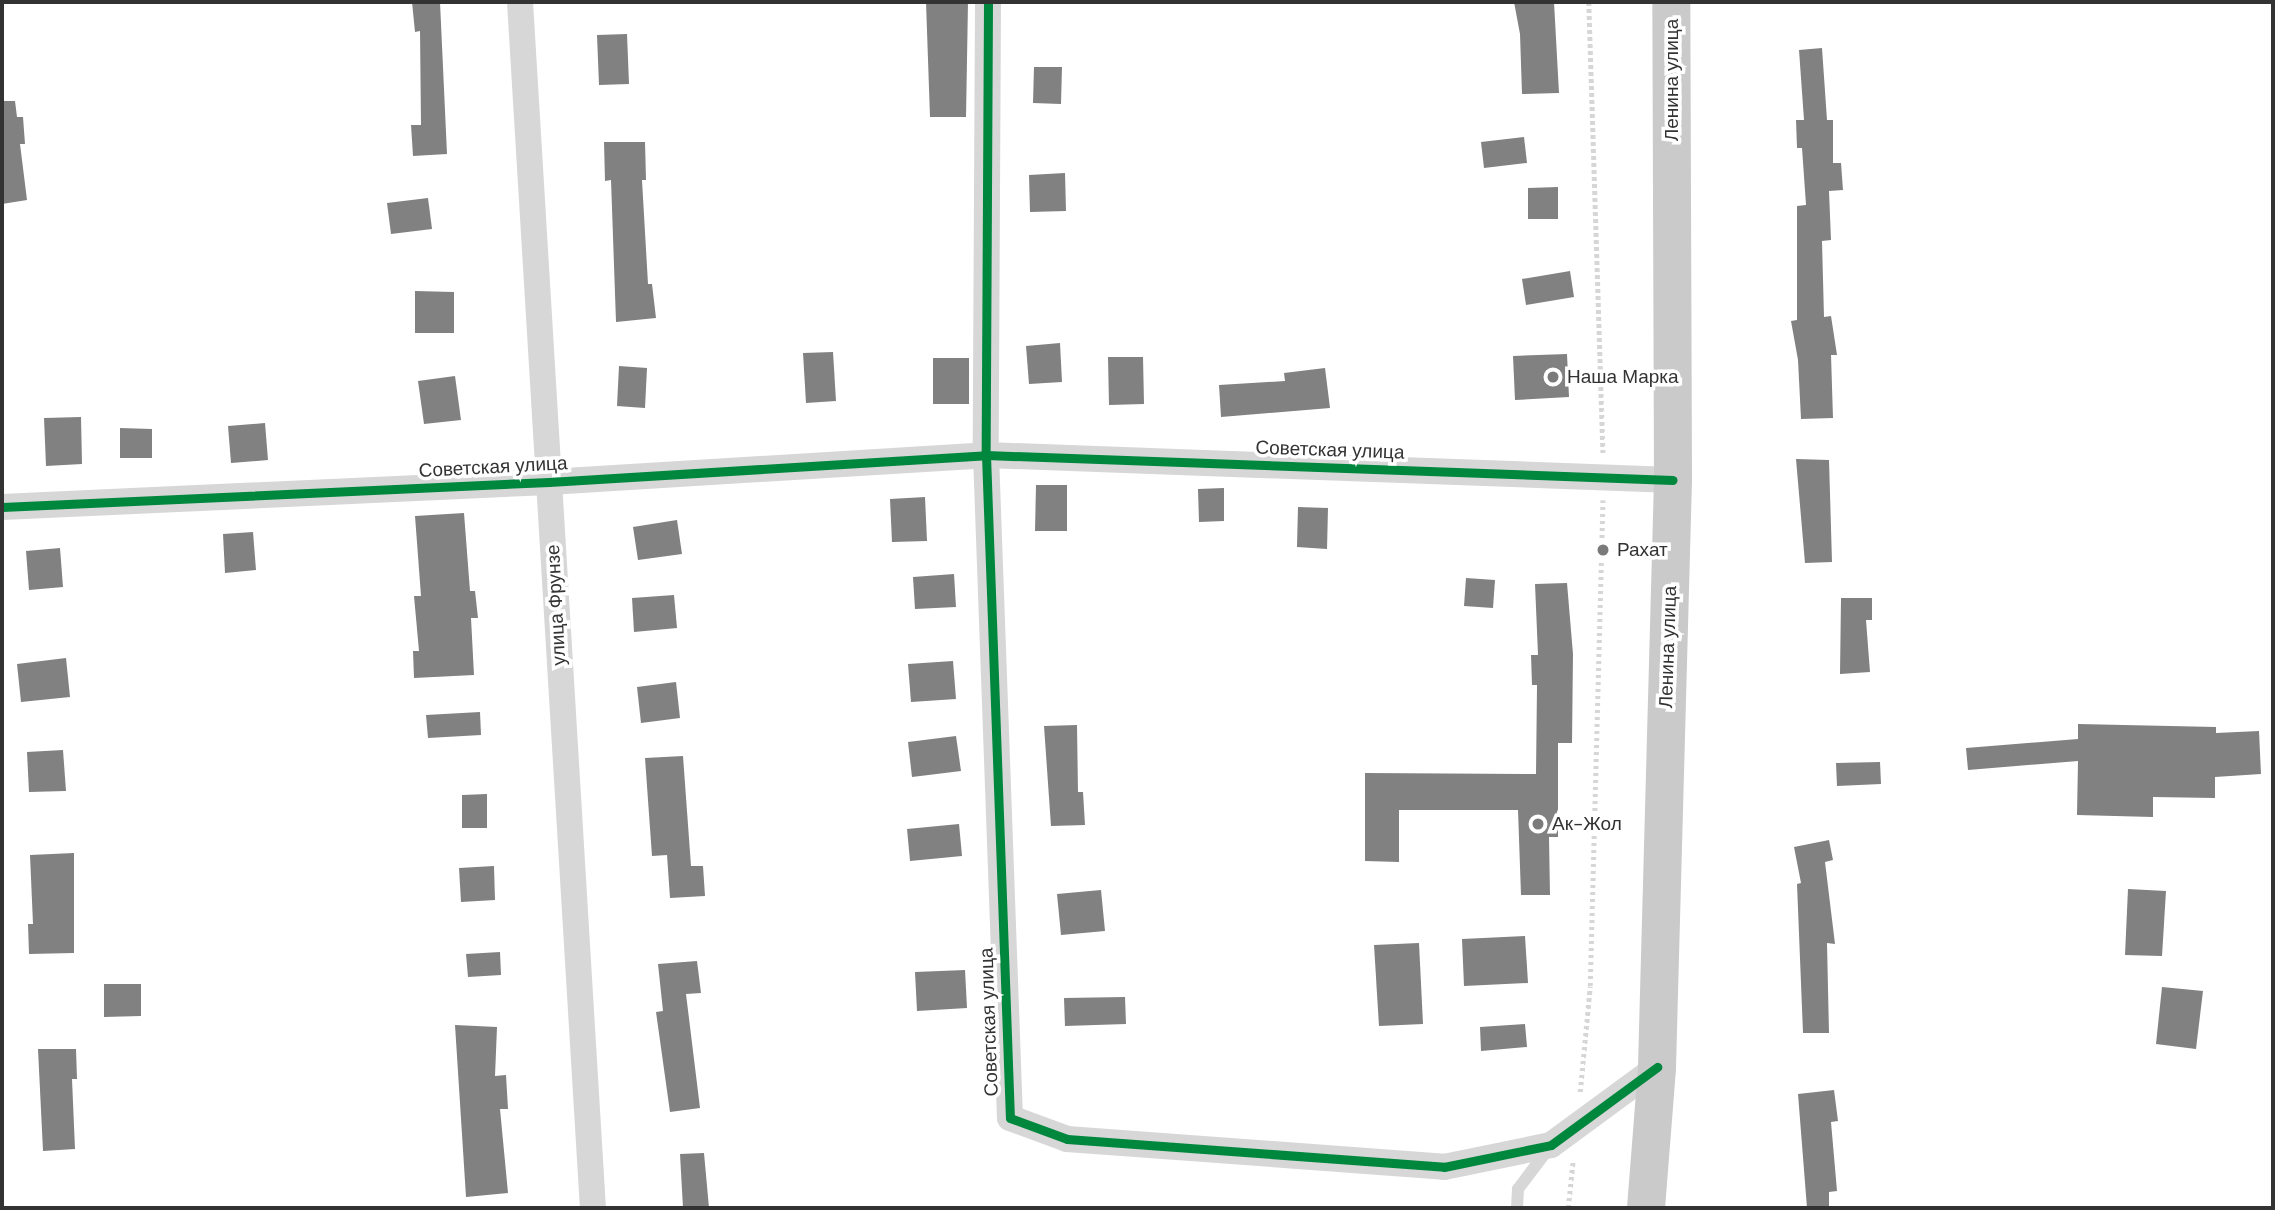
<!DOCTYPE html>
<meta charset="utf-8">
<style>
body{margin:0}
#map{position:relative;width:2275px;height:1210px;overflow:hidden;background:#fff;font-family:"DM Sans",sans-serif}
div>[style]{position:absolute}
.building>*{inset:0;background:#818181}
.path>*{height:4.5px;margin-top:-2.25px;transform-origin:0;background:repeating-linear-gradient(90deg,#d6d6d6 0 3.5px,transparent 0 7px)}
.lane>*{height:12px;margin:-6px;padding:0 6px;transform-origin:6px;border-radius:6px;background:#d7d7d7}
.street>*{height:26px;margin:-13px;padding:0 13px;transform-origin:13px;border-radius:13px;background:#d7d7d7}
.primary>*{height:38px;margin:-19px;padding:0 19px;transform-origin:19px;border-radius:19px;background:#cacaca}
.cycleway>*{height:9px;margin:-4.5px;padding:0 4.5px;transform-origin:4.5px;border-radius:4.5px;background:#00873e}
.dots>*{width:19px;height:19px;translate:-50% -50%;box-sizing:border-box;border:4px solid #fff;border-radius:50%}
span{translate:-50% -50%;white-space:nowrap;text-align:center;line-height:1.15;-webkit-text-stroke:7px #fff;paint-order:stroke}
.street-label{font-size:19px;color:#333}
.poi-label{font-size:19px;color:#333}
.left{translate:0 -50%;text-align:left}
.frame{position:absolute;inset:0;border:4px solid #333;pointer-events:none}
</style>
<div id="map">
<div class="building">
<div style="clip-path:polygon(412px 2px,440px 2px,447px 154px,413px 156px,411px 125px,421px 125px,420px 31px,415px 32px)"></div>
<div style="clip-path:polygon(926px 2px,968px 2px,966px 117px,930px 117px)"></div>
<div style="clip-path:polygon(1514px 2px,1554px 2px,1559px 93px,1522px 94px,1520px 34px)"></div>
<div style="clip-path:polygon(627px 34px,629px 84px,599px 85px,597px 35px)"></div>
<div style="clip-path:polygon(1822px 48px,1827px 120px,1833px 120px,1833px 163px,1841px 163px,1843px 190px,1829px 191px,1831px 240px,1822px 241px,1824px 317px,1831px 316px,1837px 355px,1831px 355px,1833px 418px,1801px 419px,1798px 360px,1791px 321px,1797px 320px,1797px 206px,1806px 205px,1802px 148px,1797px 148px,1796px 120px,1804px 120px,1799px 50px)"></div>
<div style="clip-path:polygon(1034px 67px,1062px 67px,1061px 104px,1033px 103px)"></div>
<div style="clip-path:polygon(2px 101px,15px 101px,17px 117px,23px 117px,25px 144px,20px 144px,27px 200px,2px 204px)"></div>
<div style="clip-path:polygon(1524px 137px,1527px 163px,1484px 168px,1481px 142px)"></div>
<div style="clip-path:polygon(604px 142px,645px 142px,646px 180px,642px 180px,648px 284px,652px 284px,656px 318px,616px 322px,611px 180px,605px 181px)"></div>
<div style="clip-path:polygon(1065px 173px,1066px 211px,1030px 212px,1029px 175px)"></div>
<div style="clip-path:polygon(1558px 187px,1558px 219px,1528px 219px,1528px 188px)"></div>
<div style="clip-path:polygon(428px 198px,432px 229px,391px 234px,387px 203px)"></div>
<div style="clip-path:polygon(1570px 271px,1574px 297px,1526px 305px,1522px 279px)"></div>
<div style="clip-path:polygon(415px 291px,454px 292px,454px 333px,415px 333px)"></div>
<div style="clip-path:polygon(1060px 343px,1062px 382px,1029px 384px,1026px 346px)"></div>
<div style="clip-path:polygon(833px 352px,836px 401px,806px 403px,803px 353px)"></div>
<div style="clip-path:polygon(1567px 354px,1569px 397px,1515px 400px,1513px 356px)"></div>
<div style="clip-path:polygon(1108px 357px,1143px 357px,1144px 404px,1109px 405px)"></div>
<div style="clip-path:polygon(933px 358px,969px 358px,969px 404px,933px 404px)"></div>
<div style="clip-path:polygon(619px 366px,647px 368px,645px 408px,617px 406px)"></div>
<div style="clip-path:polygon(1325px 368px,1330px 408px,1221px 417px,1219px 385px,1285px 381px,1284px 373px)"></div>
<div style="clip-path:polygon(455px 376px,461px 420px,424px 424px,418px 381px)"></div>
<div style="clip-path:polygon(81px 417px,82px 464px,46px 466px,44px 418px)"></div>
<div style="clip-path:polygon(265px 423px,268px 460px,231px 463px,228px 426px)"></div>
<div style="clip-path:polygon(120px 428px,152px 429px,152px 458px,120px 458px)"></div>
<div style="clip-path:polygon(1796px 459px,1829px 460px,1832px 562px,1805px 563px)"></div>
<div style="clip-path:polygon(1036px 485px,1067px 485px,1067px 531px,1035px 531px)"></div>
<div style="clip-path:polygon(1224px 488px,1224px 521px,1199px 522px,1198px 489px)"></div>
<div style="clip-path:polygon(925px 497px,927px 541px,892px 542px,890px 499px)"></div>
<div style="clip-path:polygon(1298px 507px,1328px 508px,1327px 549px,1297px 547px)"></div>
<div style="clip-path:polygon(464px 513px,470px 591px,475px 591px,478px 618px,471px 618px,474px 675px,414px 678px,413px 651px,419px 651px,414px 596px,421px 596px,415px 516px)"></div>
<div style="clip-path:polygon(677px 520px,682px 554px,638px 560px,633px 527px)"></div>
<div style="clip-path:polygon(253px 532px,256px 570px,225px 573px,223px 534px)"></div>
<div style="clip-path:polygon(60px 548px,63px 587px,29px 590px,26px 551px)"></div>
<div style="clip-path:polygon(954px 574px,956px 607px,915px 609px,913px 577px)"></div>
<div style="clip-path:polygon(1466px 578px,1495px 580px,1493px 608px,1464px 606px)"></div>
<div style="clip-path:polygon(1567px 583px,1573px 654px,1572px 743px,1558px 743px,1558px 837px,1549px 837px,1550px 895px,1521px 895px,1518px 810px,1399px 810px,1399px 862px,1365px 861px,1365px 773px,1536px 774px,1537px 685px,1532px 685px,1531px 655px,1538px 655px,1535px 584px)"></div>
<div style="clip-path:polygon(674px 595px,677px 628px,634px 632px,632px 598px)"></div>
<div style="clip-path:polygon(1841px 598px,1872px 598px,1872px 620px,1866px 620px,1870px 672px,1840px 674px)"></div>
<div style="clip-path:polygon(66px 658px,70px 697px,21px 702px,17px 664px)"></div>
<div style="clip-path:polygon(953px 661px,956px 699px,911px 702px,908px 664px)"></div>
<div style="clip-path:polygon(676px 682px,680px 718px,641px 723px,637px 687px)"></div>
<div style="clip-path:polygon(480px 712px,481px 735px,428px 738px,426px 715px)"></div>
<div style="clip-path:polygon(2078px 724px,2216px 727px,2216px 733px,2259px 731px,2261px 774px,2215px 777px,2215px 798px,2153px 797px,2153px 817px,2077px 815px,2078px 761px,1968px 770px,1966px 748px,2078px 739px)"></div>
<div style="clip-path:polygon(1077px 725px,1078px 792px,1083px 792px,1085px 825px,1051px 826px,1044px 726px)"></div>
<div style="clip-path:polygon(956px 736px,961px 771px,912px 777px,908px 742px)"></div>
<div style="clip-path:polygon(63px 750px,66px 791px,29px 792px,27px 752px)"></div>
<div style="clip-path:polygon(683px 756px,691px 866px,703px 866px,705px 896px,670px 898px,667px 855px,652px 856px,645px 758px)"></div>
<div style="clip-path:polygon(1880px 762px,1881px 784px,1837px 786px,1836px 763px)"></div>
<div style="clip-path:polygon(487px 794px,487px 828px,462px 828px,462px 795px)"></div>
<div style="clip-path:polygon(959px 824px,962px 856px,910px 861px,907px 829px)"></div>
<div style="clip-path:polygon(1829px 840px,1833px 860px,1825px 862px,1835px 944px,1827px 943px,1829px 1033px,1803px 1033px,1797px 884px,1801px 883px,1794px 847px)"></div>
<div style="clip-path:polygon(74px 853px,74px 953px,29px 954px,28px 924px,33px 924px,30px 855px)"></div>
<div style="clip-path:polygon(494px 866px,495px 900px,461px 902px,459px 868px)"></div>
<div style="clip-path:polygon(2128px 889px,2166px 891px,2162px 956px,2125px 955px)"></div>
<div style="clip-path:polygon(1101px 890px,1105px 931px,1061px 935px,1057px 894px)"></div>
<div style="clip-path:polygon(1525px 936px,1528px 983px,1464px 986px,1462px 939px)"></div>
<div style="clip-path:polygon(1419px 943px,1423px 1024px,1379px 1026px,1374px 945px)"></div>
<div style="clip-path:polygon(500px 952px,501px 975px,468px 977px,466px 954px)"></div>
<div style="clip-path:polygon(697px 961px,701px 993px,686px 994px,700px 1108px,670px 1112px,656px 1012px,663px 1011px,658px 964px)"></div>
<div style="clip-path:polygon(965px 970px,967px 1008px,917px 1011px,915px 972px)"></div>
<div style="clip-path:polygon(104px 984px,141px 984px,141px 1016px,104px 1017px)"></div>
<div style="clip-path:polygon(2162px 987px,2203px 991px,2196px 1049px,2156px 1044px)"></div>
<div style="clip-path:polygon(1125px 997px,1126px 1024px,1065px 1026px,1064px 998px)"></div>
<div style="clip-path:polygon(1525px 1024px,1527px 1047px,1481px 1051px,1480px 1027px)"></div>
<div style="clip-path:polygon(455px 1025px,497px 1027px,495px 1076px,506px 1075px,508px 1109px,500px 1109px,508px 1193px,466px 1197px)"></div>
<div style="clip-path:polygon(38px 1049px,76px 1049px,77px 1079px,72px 1079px,75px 1149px,43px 1151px)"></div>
<div style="clip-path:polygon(1834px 1090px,1838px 1121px,1831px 1122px,1837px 1191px,1829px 1192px,1829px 1208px,1807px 1208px,1798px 1094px)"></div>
<div style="clip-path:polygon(704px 1153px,709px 1208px,683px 1208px,680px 1154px)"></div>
</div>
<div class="path">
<div style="left:1589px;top:2px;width:451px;rotate:88.2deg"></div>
<div style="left:1580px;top:1092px;width:106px;rotate:-84.6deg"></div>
<div style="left:1590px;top:986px;width:486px;rotate:-88.5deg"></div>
<div style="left:1568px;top:1208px;width:48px;rotate:-84.1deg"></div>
</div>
<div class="lane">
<div style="left:1517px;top:1208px;width:19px;rotate:-87deg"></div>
<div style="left:1518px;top:1189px;width:51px;rotate:-52.9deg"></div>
</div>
<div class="street">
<div style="left:520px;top:2px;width:1208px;rotate:86.54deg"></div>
<div style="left:988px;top:2px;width:453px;rotate:90.3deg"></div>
<div style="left:986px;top:455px;width:663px;rotate:87.93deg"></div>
<div style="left:1010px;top:1118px;width:61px;rotate:20.2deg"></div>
<div style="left:1067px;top:1139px;width:378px;rotate:4.2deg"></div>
<div style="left:1444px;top:1167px;width:109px;rotate:-11.6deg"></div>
<div style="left:1551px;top:1145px;width:132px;rotate:-36.3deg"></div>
<div style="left:2px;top:507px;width:548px;rotate:-2.62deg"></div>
<div style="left:549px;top:482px;width:438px;rotate:-3.5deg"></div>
<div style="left:986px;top:455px;width:687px;rotate:2.08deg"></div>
</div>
<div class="primary">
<div style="left:1646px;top:1208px;width:141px;rotate:-85.5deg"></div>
<div style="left:1657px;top:1067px;width:587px;rotate:-88.44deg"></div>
<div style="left:1673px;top:480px;width:478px;rotate:-90.2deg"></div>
</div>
<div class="cycleway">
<div style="left:988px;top:2px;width:453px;rotate:90.3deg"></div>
<div style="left:986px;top:455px;width:663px;rotate:87.93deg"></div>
<div style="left:1010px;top:1118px;width:61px;rotate:20.2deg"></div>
<div style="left:1067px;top:1139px;width:378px;rotate:4.2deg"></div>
<div style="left:1444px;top:1167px;width:109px;rotate:-11.6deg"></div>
<div style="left:1551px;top:1145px;width:132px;rotate:-36.3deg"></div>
<div style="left:2px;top:507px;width:548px;rotate:-2.62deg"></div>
<div style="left:549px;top:482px;width:438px;rotate:-3.5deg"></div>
<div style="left:986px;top:455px;width:687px;rotate:2.08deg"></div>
</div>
<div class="dots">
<div style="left:1553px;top:377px;background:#7a7a7a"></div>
<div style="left:1603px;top:550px;background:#7a7a7a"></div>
<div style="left:1538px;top:824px;background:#7a7a7a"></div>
</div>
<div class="street-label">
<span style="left:1672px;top:80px;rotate:-90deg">Ленина улица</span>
<span style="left:1330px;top:450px;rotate:2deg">Советская улица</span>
<span style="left:493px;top:467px;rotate:-3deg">Советская улица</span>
<span style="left:556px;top:605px;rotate:-93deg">улица Фрунзе</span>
<span style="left:1668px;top:647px;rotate:-88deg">Ленина улица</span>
<span style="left:989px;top:1022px;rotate:-92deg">Советская улица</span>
</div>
<div class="poi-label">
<span class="left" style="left:1567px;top:377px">Наша Марка</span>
<span class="left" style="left:1617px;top:550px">Рахат</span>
<span class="left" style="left:1552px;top:824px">Ак-Жол</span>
</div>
<div class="frame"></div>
</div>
